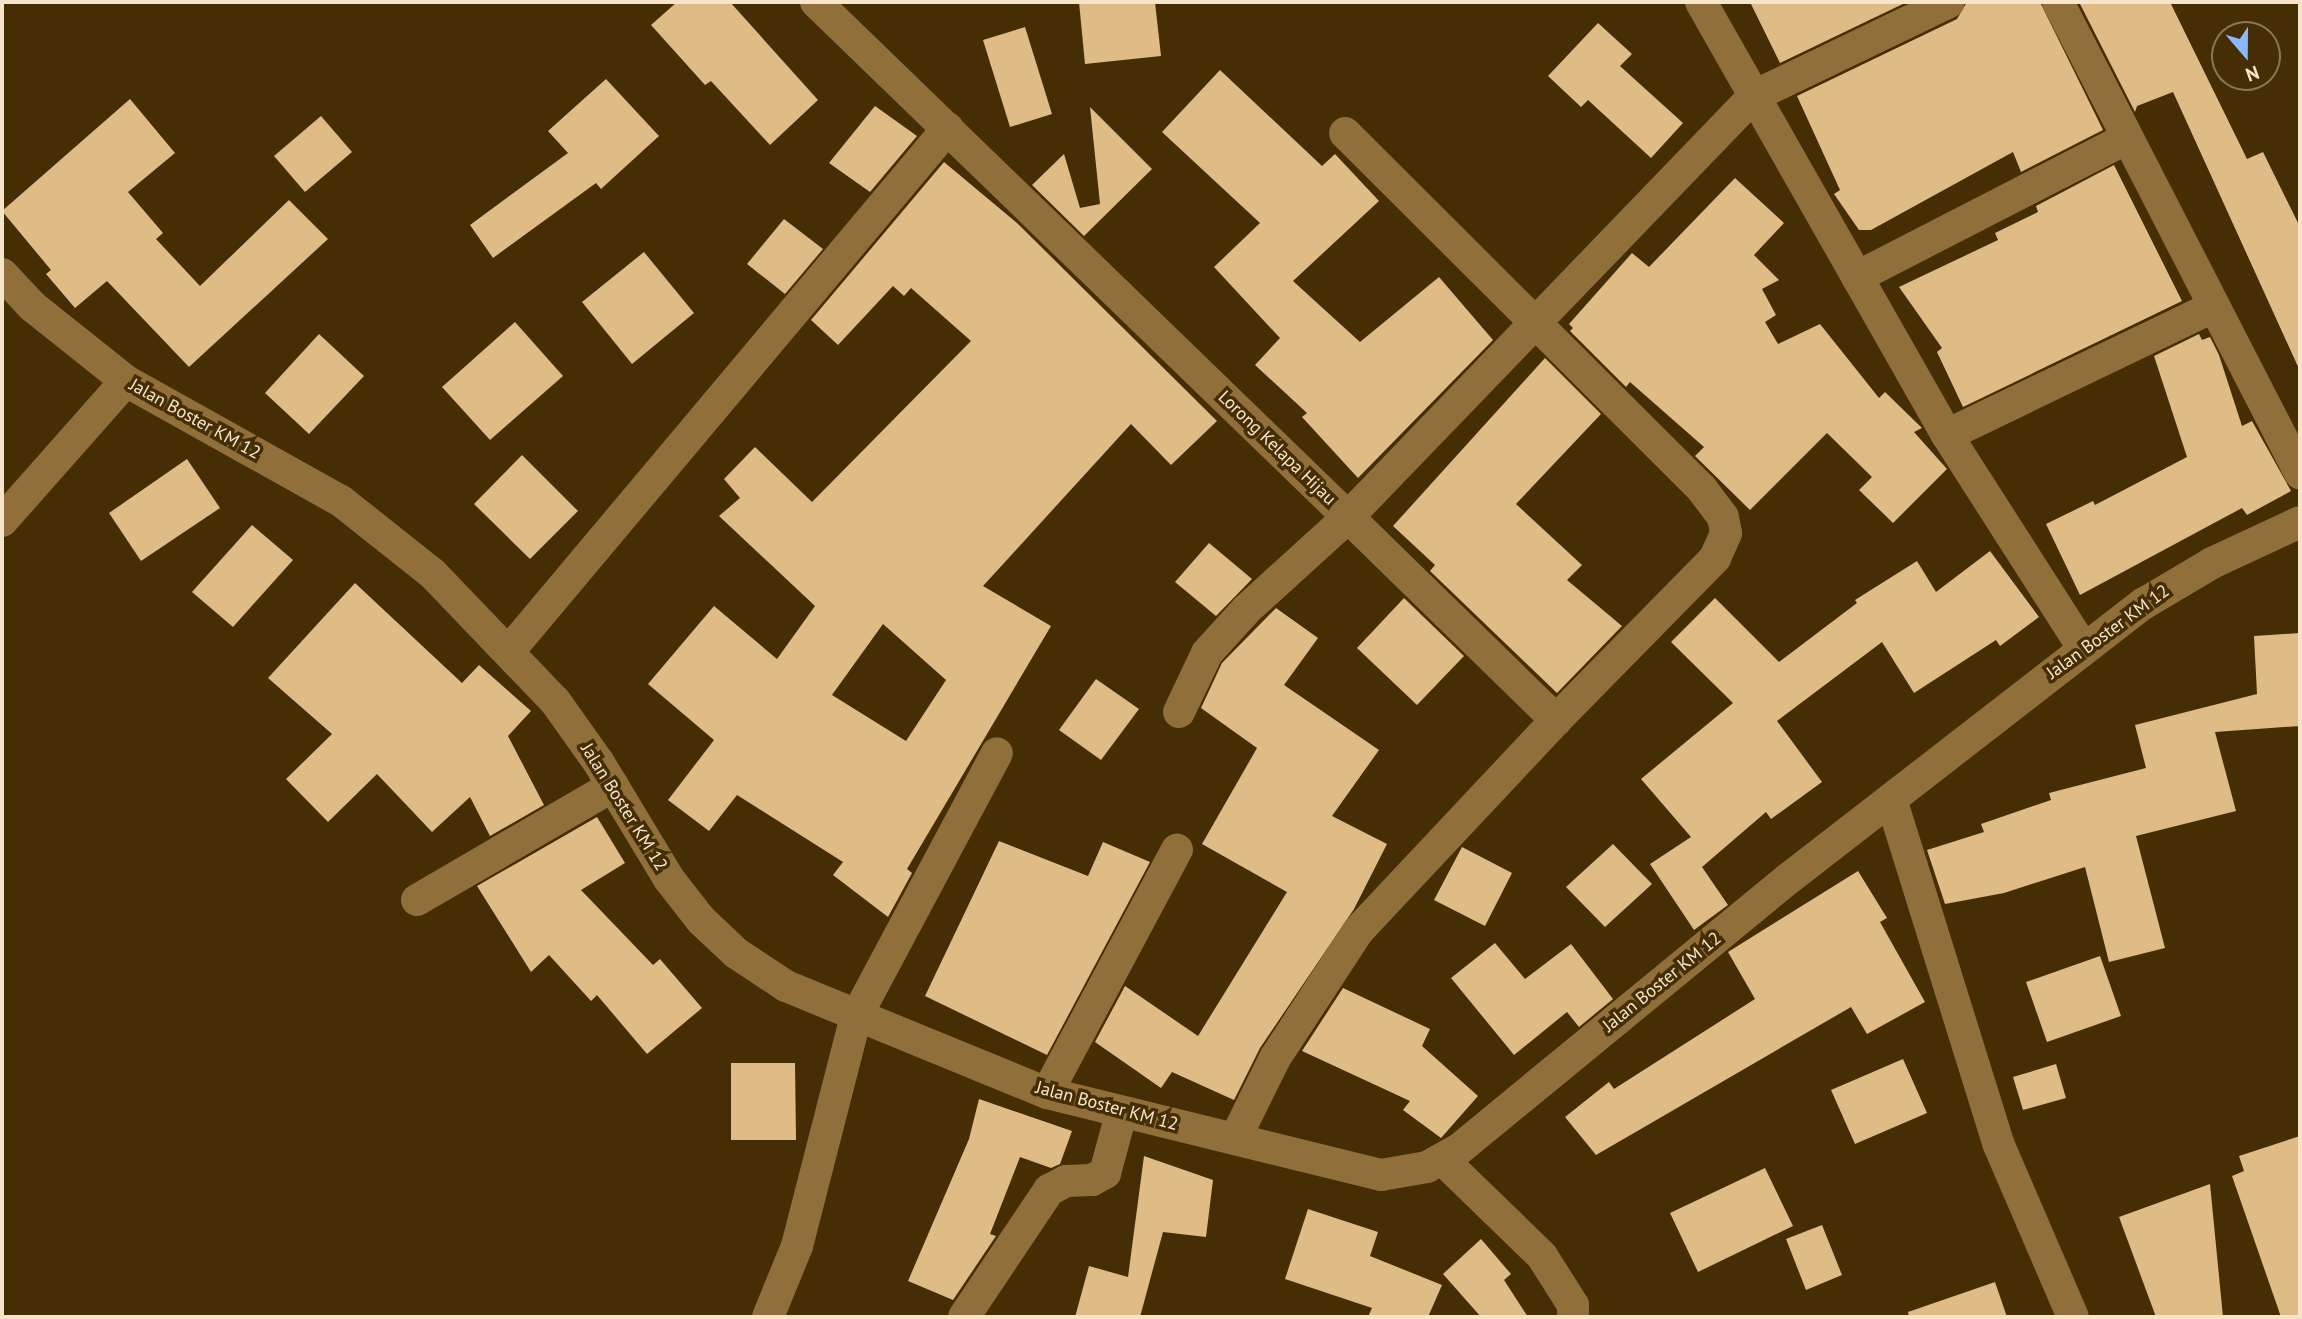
<!DOCTYPE html>
<style>
body{margin:0}
#map{position:relative;width:2302px;height:1319px;overflow:hidden;background:#452e03;font-family:"PT Sans",sans-serif}
div>[style]{position:absolute}
.building>*{inset:0;background:#dfbb85}
.minor>*{height:32px;margin:-16px;padding:0 16px;transform-origin:16px;border-radius:16px;background:#906f3b}
span{translate:-50% -50%;white-space:nowrap;text-align:center;line-height:1.15;-webkit-text-stroke:7px #452e03;paint-order:stroke}
.street-label{font-size:18px;color:#f7e5cb}
.frame{position:absolute;inset:0;border:4px solid #f7e5cb;pointer-events:none}
.north{position:absolute;left:2211px;top:21px;width:70px;height:70px;box-sizing:border-box;background:#452e03;border:2px solid #8c7753;border-radius:50%;rotate:160deg;font-size:19px;font-weight:700;line-height:28px;text-align:center;color:#f7e5cb}
.north::after{content:'';display:block;margin:auto;width:24px;height:32px;background:#8bbafc;clip-path:polygon(50% 0,100% 100%,50% 72%,0 100%)}
</style>
<div id="map">
<div class="building">
<div style="clip-path:polygon(677px 2px,730px 2px,818px 100px,770px 145px,711px 81px,705px 85px,651px 25px)"></div>
<div style="clip-path:polygon(1079px 2px,1155px 2px,1161px 56px,1085px 64px)"></div>
<div style="clip-path:polygon(1750px 2px,1907px 2px,1780px 63px)"></div>
<div style="clip-path:polygon(1967px 2px,2040px 2px,2103px 130px,2021px 172px,2013px 152px,1871px 230px,1859px 230px,1834px 194px,1840px 190px,1797px 96px,1957px 19px)"></div>
<div style="clip-path:polygon(2079px 2px,2170px 2px,2247px 159px,2263px 152px,2300px 227px,2300px 371px,2173px 92px,2137px 106px,2135px 112px)"></div>
<div style="clip-path:polygon(1598px 23px,1632px 54px,1620px 66px,1683px 123px,1651px 158px,1588px 100px,1581px 107px,1548px 76px)"></div>
<div style="clip-path:polygon(1025px 27px,1052px 114px,1010px 127px,983px 40px)"></div>
<div style="clip-path:polygon(1220px 70px,1322px 166px,1335px 154px,1379px 201px,1293px 281px,1360px 342px,1439px 277px,1493px 340px,1358px 478px,1302px 417px,1307px 413px,1255px 365px,1280px 338px,1214px 267px,1260px 223px,1162px 132px)"></div>
<div style="clip-path:polygon(606px 79px,659px 136px,601px 189px,596px 183px,493px 258px,470px 225px,568px 153px,548px 131px)"></div>
<div style="clip-path:polygon(130px 99px,175px 153px,128px 192px,163px 233px,156px 239px,200px 286px,289px 200px,328px 239px,189px 367px,107px 281px,75px 308px,46px 274px,51px 270px,2px 211px)"></div>
<div style="clip-path:polygon(875px 106px,917px 136px,870px 192px,829px 163px)"></div>
<div style="clip-path:polygon(1090px 107px,1152px 169px,1084px 236px,1032px 185px,1064px 154px,1080px 208px,1100px 204px)"></div>
<div style="clip-path:polygon(321px 116px,352px 152px,305px 192px,274px 156px)"></div>
<div style="clip-path:polygon(evenodd,944px 162px,1017px 223px,1217px 421px,1171px 465px,1131px 424px,983px 586px,1051px 626px,907px 869px,912px 873px,888px 917px,833px 875px,843px 862px,737px 795px,709px 831px,668px 800px,714px 740px,648px 684px,714px 606px,777px 659px,815px 606px,719px 516px,740px 498px,724px 479px,755px 447px,812px 502px,971px 341px,911px 288px,904px 296px,893px 286px,838px 345px,811px 320px,944px 162px,883px 624px,946px 680px,906px 741px,832px 695px,883px 624px)"></div>
<div style="clip-path:polygon(2114px 165px,2182px 301px,1963px 407px,1937px 352px,1942px 348px,1899px 287px,1998px 240px,1995px 233px,2038px 212px,2036px 206px)"></div>
<div style="clip-path:polygon(1735px 178px,1784px 223px,1754px 255px,1779px 280px,1762px 289px,1776px 315px,1765px 322px,1778px 344px,1820px 324px,1879px 398px,1885px 392px,1922px 428px,1914px 432px,1947px 469px,1893px 523px,1859px 490px,1872px 477px,1827px 433px,1750px 510px,1695px 456px,1704px 447px,1630px 382px,1626px 387px,1570px 331px,1573px 328px,1569px 324px,1632px 253px,1649px 267px)"></div>
<div style="clip-path:polygon(784px 219px,823px 249px,785px 294px,747px 264px)"></div>
<div style="clip-path:polygon(644px 252px,694px 313px,632px 364px,582px 302px)"></div>
<div style="clip-path:polygon(515px 322px,563px 376px,490px 440px,442px 387px)"></div>
<div style="clip-path:polygon(319px 334px,364px 376px,309px 434px,265px 393px)"></div>
<div style="clip-path:polygon(2199px 334px,2202px 340px,2210px 337px,2219px 355px,2242px 426px,2252px 421px,2291px 491px,2247px 515px,2242px 508px,2080px 595px,2046px 524px,2093px 501px,2095px 505px,2187px 457px,2154px 356px)"></div>
<div style="clip-path:polygon(1545px 358px,1601px 414px,1516px 504px,1582px 565px,1567px 580px,1622px 626px,1557px 693px,1430px 571px,1435px 565px,1393px 526px)"></div>
<div style="clip-path:polygon(522px 455px,578px 511px,530px 559px,474px 504px)"></div>
<div style="clip-path:polygon(187px 459px,220px 508px,141px 561px,109px 513px)"></div>
<div style="clip-path:polygon(252px 525px,293px 560px,233px 627px,192px 592px)"></div>
<div style="clip-path:polygon(1209px 543px,1252px 579px,1216px 616px,1175px 582px)"></div>
<div style="clip-path:polygon(1990px 551px,2039px 617px,2000px 646px,1996px 640px,1914px 693px,1882px 642px,1777px 721px,1822px 782px,1771px 819px,1766px 812px,1702px 867px,1728px 905px,1694px 930px,1650px 864px,1691px 837px,1641px 779px,1733px 703px,1671px 642px,1715px 598px,1779px 662px,1857px 603px,1855px 600px,1917px 561px,1936px 592px)"></div>
<div style="clip-path:polygon(355px 583px,462px 683px,479px 665px,531px 711px,508px 736px,544px 805px,490px 836px,470px 797px,432px 832px,377px 774px,328px 822px,286px 779px,332px 734px,268px 678px)"></div>
<div style="clip-path:polygon(1404px 598px,1464px 656px,1417px 705px,1357px 648px)"></div>
<div style="clip-path:polygon(1276px 608px,1318px 638px,1284px 685px,1379px 750px,1332px 816px,1387px 844px,1354px 909px,1260px 1048px,1234px 1100px,1172px 1072px,1161px 1088px,1095px 1042px,1125px 986px,1198px 1036px,1287px 892px,1202px 844px,1257px 748px,1201px 708px,1222px 663px)"></div>
<div style="clip-path:polygon(2300px 633px,2300px 726px,2215px 732px,2236px 811px,2136px 836px,2165px 948px,2109px 962px,2085px 867px,2004px 893px,1945px 904px,1927px 850px,1984px 832px,1981px 824px,2051px 800px,2049px 793px,2146px 768px,2135px 725px,2257px 694px,2254px 636px)"></div>
<div style="clip-path:polygon(1096px 679px,1139px 709px,1101px 760px,1059px 730px)"></div>
<div style="clip-path:polygon(597px 817px,625px 863px,581px 890px,653px 965px,660px 959px,702px 1008px,647px 1054px,597px 995px,591px 1001px,549px 955px,531px 972px,477px 886px)"></div>
<div style="clip-path:polygon(999px 841px,1088px 876px,1103px 842px,1150px 862px,1047px 1055px,925px 996px)"></div>
<div style="clip-path:polygon(1613px 844px,1652px 884px,1605px 927px,1566px 887px)"></div>
<div style="clip-path:polygon(1462px 847px,1512px 873px,1485px 926px,1434px 900px)"></div>
<div style="clip-path:polygon(1858px 871px,1887px 918px,1880px 922px,1925px 1002px,1867px 1034px,1851px 1007px,1596px 1155px,1565px 1117px,1609px 1082px,1614px 1089px,1755px 999px,1728px 952px)"></div>
<div style="clip-path:polygon(1495px 943px,1525px 979px,1571px 944px,1613px 999px,1579px 1027px,1567px 1012px,1514px 1055px,1451px 978px)"></div>
<div style="clip-path:polygon(2100px 956px,2121px 1016px,2047px 1042px,2026px 982px)"></div>
<div style="clip-path:polygon(1343px 988px,1430px 1029px,1422px 1046px,1478px 1096px,1441px 1138px,1403px 1110px,1410px 1101px,1302px 1051px)"></div>
<div style="clip-path:polygon(1903px 1059px,1927px 1113px,1855px 1144px,1831px 1090px)"></div>
<div style="clip-path:polygon(731px 1063px,795px 1063px,796px 1140px,731px 1140px)"></div>
<div style="clip-path:polygon(2056px 1064px,2066px 1098px,2023px 1110px,2013px 1077px)"></div>
<div style="clip-path:polygon(979px 1099px,1072px 1131px,1060px 1164px,1051px 1168px,1020px 1157px,990px 1234px,996px 1236px,953px 1300px,908px 1281px,969px 1139px)"></div>
<div style="clip-path:polygon(2300px 1136px,2300px 1317px,2281px 1317px,2232px 1176px,2244px 1171px,2239px 1156px)"></div>
<div style="clip-path:polygon(1144px 1156px,1213px 1180px,1206px 1237px,1163px 1232px,1140px 1317px,1075px 1317px,1089px 1266px,1128px 1277px)"></div>
<div style="clip-path:polygon(1765px 1168px,1793px 1226px,1698px 1272px,1670px 1213px)"></div>
<div style="clip-path:polygon(2210px 1184px,2223px 1317px,2156px 1317px,2119px 1217px)"></div>
<div style="clip-path:polygon(1308px 1209px,1378px 1232px,1370px 1256px,1442px 1285px,1428px 1317px,1368px 1317px,1372px 1308px,1285px 1279px)"></div>
<div style="clip-path:polygon(1822px 1225px,1842px 1275px,1806px 1290px,1786px 1239px)"></div>
<div style="clip-path:polygon(1481px 1239px,1511px 1274px,1504px 1280px,1528px 1317px,1481px 1317px,1443px 1274px)"></div>
<div style="clip-path:polygon(1995px 1282px,2007px 1317px,1909px 1317px,1908px 1312px)"></div>
</div>
<div class="minor">
<div style="left:816px;top:2px;width:740px;rotate:44.07deg"></div>
<div style="left:1348px;top:517px;width:585px;rotate:-46.04deg"></div>
<div style="left:1754px;top:96px;width:216px;rotate:-25.7deg"></div>
<div style="left:1701px;top:2px;width:498px;rotate:60.4deg"></div>
<div style="left:1947px;top:435px;width:253px;rotate:57.4deg"></div>
<div style="left:2058px;top:2px;width:530px;rotate:62.81deg"></div>
<div style="left:2px;top:274px;width:44px;rotate:46.8deg"></div>
<div style="left:32px;top:306px;width:120px;rotate:38.6deg"></div>
<div style="left:126px;top:381px;width:246px;rotate:29.2deg"></div>
<div style="left:341px;top:501px;width:117px;rotate:38.4deg"></div>
<div style="left:433px;top:574px;width:176px;rotate:46.2deg"></div>
<div style="left:555px;top:701px;width:76px;rotate:54.6deg"></div>
<div style="left:599px;top:763px;width:135px;rotate:58.9deg"></div>
<div style="left:669px;top:879px;width:52px;rotate:52deg"></div>
<div style="left:701px;top:920px;width:48px;rotate:43.3deg"></div>
<div style="left:736px;top:953px;width:60px;rotate:33.4deg"></div>
<div style="left:786px;top:986px;width:282px;rotate:22.3deg"></div>
<div style="left:1047px;top:1093px;width:344px;rotate:13.8deg"></div>
<div style="left:1381px;top:1175px;width:47px;rotate:-9.9deg"></div>
<div style="left:1427px;top:1167px;width:35px;rotate:-29deg"></div>
<div style="left:1458px;top:1150px;width:427px;rotate:-39.4deg"></div>
<div style="left:1788px;top:879px;width:449px;rotate:-37.8deg"></div>
<div style="left:2143px;top:604px;width:80px;rotate:-30.7deg"></div>
<div style="left:2212px;top:563px;width:97px;rotate:-25deg"></div>
<div style="left:1857px;top:277px;width:304px;rotate:-27.2deg"></div>
<div style="left:1947px;top:435px;width:295px;rotate:-25.7deg"></div>
<div style="left:2px;top:521px;width:187px;rotate:-48.5deg"></div>
<div style="left:510px;top:650px;width:681px;rotate:-50deg"></div>
<div style="left:1179px;top:712px;width:65px;rotate:-64.6deg"></div>
<div style="left:1207px;top:653px;width:59px;rotate:-47.7deg"></div>
<div style="left:1247px;top:609px;width:137px;rotate:-42.3deg"></div>
<div style="left:1348px;top:517px;width:291px;rotate:44.3deg"></div>
<div style="left:1891px;top:799px;width:360px;rotate:72.7deg"></div>
<div style="left:1998px;top:1143px;width:189px;rotate:66.7deg"></div>
<div style="left:417px;top:900px;width:227px;rotate:-30.2deg"></div>
<div style="left:1047px;top:1093px;width:276px;rotate:-61.9deg"></div>
<div style="left:1236px;top:1137px;width:88px;rotate:-63.7deg"></div>
<div style="left:1275px;top:1058px;width:152px;rotate:-56.8deg"></div>
<div style="left:1358px;top:931px;width:289px;rotate:-46.8deg"></div>
<div style="left:1556px;top:720px;width:227px;rotate:-45.5deg"></div>
<div style="left:1715px;top:558px;width:27px;rotate:-66deg"></div>
<div style="left:1726px;top:533px;width:16px;rotate:-101deg"></div>
<div style="left:1723px;top:517px;width:35px;rotate:-127deg"></div>
<div style="left:1702px;top:489px;width:504px;rotate:-135.08deg"></div>
<div style="left:1442px;top:1159px;width:139px;rotate:44.1deg"></div>
<div style="left:1542px;top:1256px;width:58px;rotate:57.7deg"></div>
<div style="left:1573px;top:1305px;width:12px;rotate:90deg"></div>
<div style="left:768px;top:1317px;width:77px;rotate:-67.8deg"></div>
<div style="left:797px;top:1246px;width:236px;rotate:-75.6deg"></div>
<div style="left:856px;top:1017px;width:299px;rotate:-61.9deg"></div>
<div style="left:964px;top:1317px;width:153px;rotate:-56.2deg"></div>
<div style="left:1049px;top:1190px;width:19px;rotate:-28deg"></div>
<div style="left:1066px;top:1181px;width:26px;rotate:-2deg"></div>
<div style="left:1092px;top:1180px;width:15px;rotate:-28deg"></div>
<div style="left:1105px;top:1173px;width:61px;rotate:-74.8deg"></div>
</div>
<div class="street-label">
<span style="left:195px;top:419px;rotate:29deg">Jalan Boster KM 12</span>
<span style="left:1277px;top:448px;rotate:44deg">Lorong Kelapa Hijau</span>
<span style="left:2108px;top:632px;rotate:-36deg">Jalan Boster KM 12</span>
<span style="left:624px;top:807px;rotate:58deg">Jalan Boster KM 12</span>
<span style="left:1662px;top:982px;rotate:-39deg">Jalan Boster KM 12</span>
<span style="left:1107px;top:1106px;rotate:15deg">Jalan Boster KM 12</span>
</div>
<div class="frame"></div>
<div class="north">N</div>
</div>
